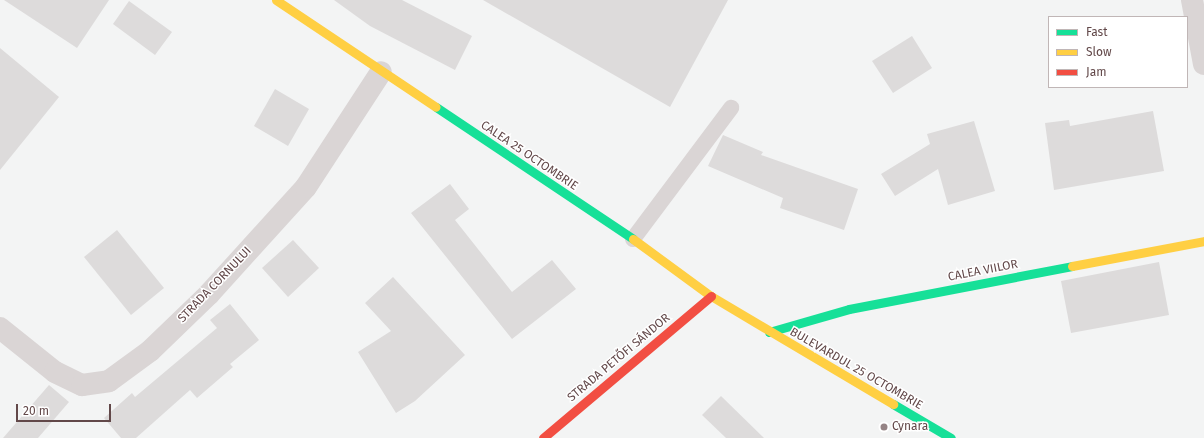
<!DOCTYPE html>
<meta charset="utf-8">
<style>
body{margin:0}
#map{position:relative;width:1204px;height:438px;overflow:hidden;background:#f3f4f4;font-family:"Fira Sans",sans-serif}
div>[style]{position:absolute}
.building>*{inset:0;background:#dddbdb}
.lane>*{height:16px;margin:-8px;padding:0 8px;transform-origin:8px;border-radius:8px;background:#dad5d5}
.street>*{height:22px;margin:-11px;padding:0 11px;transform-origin:11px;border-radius:11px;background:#dad5d5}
.fast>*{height:9px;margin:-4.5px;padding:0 4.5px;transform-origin:4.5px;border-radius:4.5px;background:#16e098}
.slow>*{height:9px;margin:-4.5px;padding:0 4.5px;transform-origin:4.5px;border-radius:4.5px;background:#ffcf43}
.jam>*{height:9px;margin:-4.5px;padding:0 4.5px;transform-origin:4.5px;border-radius:4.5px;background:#f24e42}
.dots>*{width:11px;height:11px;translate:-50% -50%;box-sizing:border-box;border:2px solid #fff;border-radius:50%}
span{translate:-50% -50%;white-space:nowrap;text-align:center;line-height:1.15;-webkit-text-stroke:3px #fff;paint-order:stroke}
.street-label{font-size:12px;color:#624849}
.poi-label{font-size:12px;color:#624849}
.left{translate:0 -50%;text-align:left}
.legend{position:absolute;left:1048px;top:16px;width:140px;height:72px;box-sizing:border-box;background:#fff;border:1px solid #c0b6b6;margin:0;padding:5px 7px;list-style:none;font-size:12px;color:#624849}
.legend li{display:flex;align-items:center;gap:8px;height:20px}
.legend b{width:20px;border:1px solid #c0b6b6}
.scale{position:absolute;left:16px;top:404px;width:95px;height:18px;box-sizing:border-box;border:2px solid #624849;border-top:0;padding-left:5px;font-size:12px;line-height:14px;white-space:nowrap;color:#624849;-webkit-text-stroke:3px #fff;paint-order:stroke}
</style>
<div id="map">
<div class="building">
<div style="clip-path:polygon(4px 0,109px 0,77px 48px)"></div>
<div style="clip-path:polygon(334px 0,402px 0,472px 36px,455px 70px,370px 26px)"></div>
<div style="clip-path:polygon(483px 0,728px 0,670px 107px)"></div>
<div style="clip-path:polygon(129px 1px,172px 32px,155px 55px,113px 24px)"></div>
<div style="clip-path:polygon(912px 36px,932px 68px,893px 93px,872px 61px)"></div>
<div style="clip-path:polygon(0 48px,59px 97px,0 170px)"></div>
<div style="clip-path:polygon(275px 89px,309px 109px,288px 146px,254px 126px)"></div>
<div style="clip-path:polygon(1153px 111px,1164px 171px,1054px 190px,1045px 123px,1069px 120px,1070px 126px)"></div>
<div style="clip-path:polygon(974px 121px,995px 191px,948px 205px,938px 169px,895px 196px,881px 174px,930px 144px,927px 134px)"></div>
<div style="clip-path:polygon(723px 135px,763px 152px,761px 155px,858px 189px,844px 230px,780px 208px,783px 198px,708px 166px)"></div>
<div style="clip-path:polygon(450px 184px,469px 209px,455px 220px,512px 292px,552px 260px,576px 289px,512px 339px,411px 213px)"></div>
<div style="clip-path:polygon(117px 230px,164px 288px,131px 315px,84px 257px)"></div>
<div style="clip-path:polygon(293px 240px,319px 268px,288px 297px,262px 268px)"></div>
<div style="clip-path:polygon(1159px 262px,1169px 315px,1071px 333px,1061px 281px)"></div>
<div style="clip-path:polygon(393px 277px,465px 355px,415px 401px,396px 413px,358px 352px,391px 331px,365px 303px)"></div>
<div style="clip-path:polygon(230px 304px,259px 340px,230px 364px,233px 367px,197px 398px,190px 390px,136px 438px,121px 438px,104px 418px,132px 393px,135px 397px,217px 328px,210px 320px)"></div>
<div style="clip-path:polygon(49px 385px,69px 402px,38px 438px,3px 438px)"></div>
<div style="clip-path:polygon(721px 396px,764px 438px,726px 438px,702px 415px)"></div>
</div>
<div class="lane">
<div style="left:633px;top:239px;width:164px;rotate:-53.2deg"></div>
</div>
<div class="street">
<div style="left:1192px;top:0;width:65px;rotate:79.4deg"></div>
<div style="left:0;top:328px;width:70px;rotate:38.7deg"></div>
<div style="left:55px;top:372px;width:30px;rotate:26deg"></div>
<div style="left:82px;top:385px;width:27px;rotate:-8deg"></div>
<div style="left:109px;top:381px;width:51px;rotate:-36.2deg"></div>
<div style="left:150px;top:351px;width:82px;rotate:-44deg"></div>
<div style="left:209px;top:294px;width:144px;rotate:-47.8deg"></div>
<div style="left:306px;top:187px;width:137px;rotate:-56.9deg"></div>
</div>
<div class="fast">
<div style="left:436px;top:107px;width:237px;rotate:33.8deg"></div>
<div style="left:769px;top:332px;width:83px;rotate:-16deg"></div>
<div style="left:849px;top:309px;width:227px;rotate:-10.9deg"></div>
<div style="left:893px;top:404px;width:67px;rotate:30.4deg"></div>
</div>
<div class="slow">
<div style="left:276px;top:0;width:192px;rotate:33.8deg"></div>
<div style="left:633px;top:239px;width:97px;rotate:36.2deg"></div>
<div style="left:711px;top:296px;width:212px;rotate:30.7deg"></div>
<div style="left:1072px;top:266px;width:134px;rotate:-10.7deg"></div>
</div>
<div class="jam">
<div style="left:543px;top:438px;width:220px;rotate:-40.2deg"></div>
</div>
<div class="dots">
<div style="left:884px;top:427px;background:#958485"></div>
</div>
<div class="street-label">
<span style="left:529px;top:156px;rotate:34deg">CALEA 25 OCTOMBRIE</span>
<span style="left:983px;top:271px;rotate:-11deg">CALEA VIILOR</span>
<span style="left:215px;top:285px;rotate:-46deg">STRADA CORNULUI</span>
<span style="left:619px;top:358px;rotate:-40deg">STRADA PETŐFI SÁNDOR</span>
<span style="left:856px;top:369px;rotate:30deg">BULEVARDUL 25 OCTOMBRIE</span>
</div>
<div class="poi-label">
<span class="left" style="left:892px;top:427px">Cynara</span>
</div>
<ul class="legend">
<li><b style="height:5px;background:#16e098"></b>Fast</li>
<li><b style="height:5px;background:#ffcf43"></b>Slow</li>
<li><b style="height:5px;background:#f24e42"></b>Jam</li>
</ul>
<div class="scale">20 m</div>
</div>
